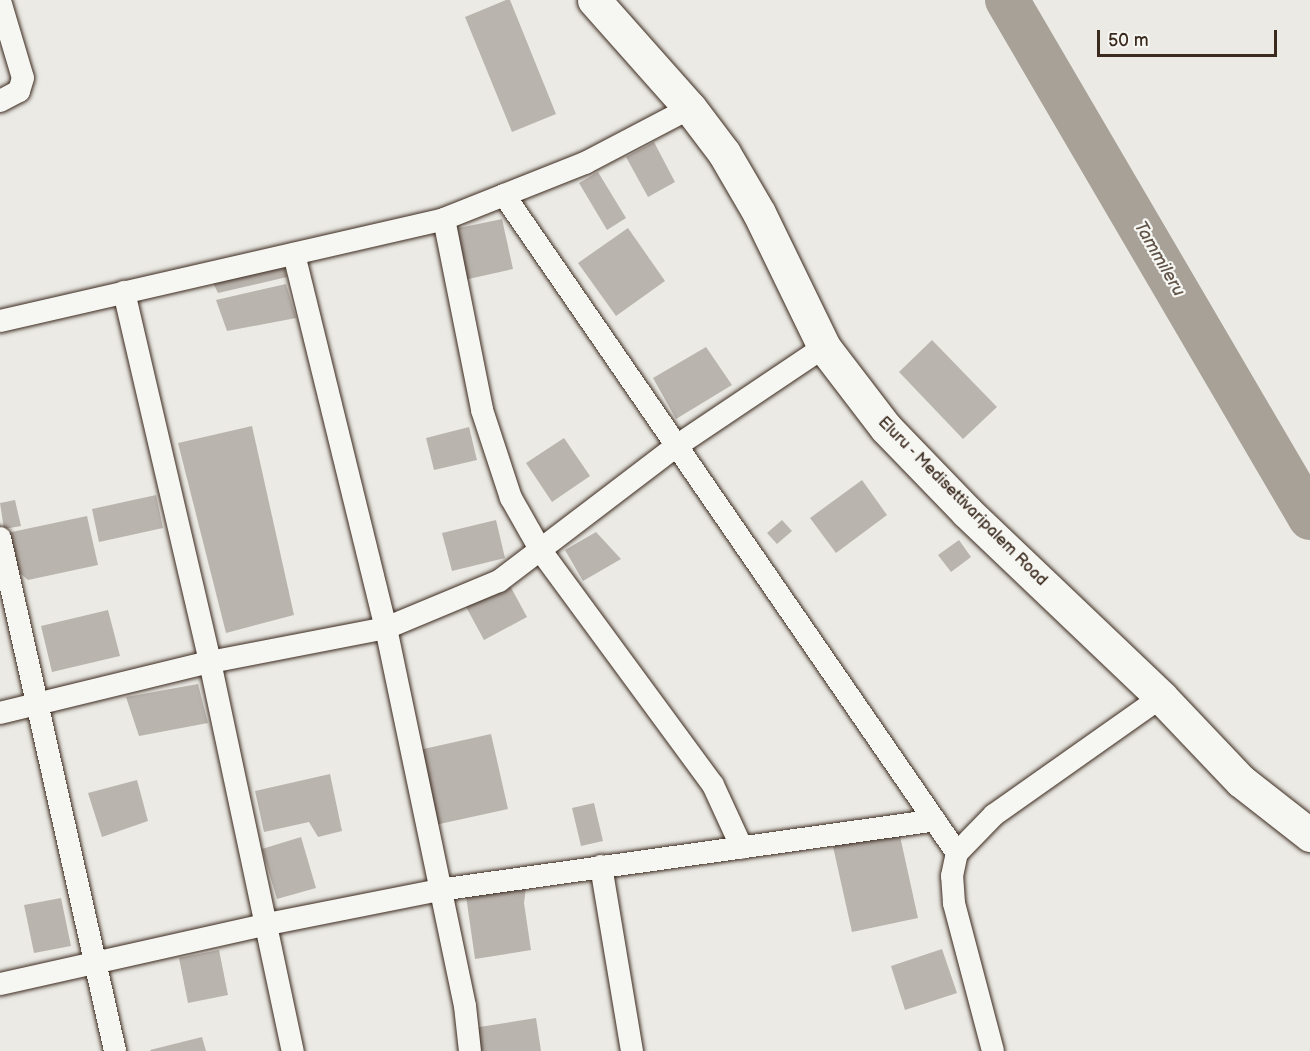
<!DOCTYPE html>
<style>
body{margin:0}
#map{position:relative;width:1310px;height:1051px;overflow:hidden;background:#ebeae5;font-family:"Balsamiq Sans",sans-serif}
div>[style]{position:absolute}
.river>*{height:44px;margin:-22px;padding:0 22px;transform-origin:22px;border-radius:22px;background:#a8a198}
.building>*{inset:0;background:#bab4ae}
.roads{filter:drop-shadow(0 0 2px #3b2a1e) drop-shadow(0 0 2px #3b2a1e)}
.street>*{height:22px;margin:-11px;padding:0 11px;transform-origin:11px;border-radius:11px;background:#f6f6f2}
.primary>*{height:33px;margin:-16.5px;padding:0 16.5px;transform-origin:16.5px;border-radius:16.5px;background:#f6f6f2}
span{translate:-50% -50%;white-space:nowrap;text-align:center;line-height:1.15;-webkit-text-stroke:4.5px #f6f6f2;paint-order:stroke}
.street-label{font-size:16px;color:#3b2a1e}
.water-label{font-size:18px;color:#615449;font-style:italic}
.scale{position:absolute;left:1097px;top:30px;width:180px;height:27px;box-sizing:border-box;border:3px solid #3b2a1e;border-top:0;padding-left:8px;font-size:18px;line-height:21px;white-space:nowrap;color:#3b2a1e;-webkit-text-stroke:4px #f6f6f2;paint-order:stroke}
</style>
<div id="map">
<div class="river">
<div style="left:1007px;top:0;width:600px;rotate:59.67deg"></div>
</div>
<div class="building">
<div style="clip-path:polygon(506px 0,510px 0,556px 114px,512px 132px,465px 17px)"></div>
<div style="clip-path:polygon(654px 142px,675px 182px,648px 197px,626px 157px)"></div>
<div style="clip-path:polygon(598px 172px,626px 218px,607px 230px,579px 183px)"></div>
<div style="clip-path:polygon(502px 219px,513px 269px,464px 280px,454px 229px)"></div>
<div style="clip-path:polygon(628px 228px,665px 281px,616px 316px,578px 263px)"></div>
<div style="clip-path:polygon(283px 263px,287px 277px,218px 293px,211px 279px)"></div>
<div style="clip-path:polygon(286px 284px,296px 318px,227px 331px,216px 300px)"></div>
<div style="clip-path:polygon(932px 340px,997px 407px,963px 439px,899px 372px)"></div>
<div style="clip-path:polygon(706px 347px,732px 385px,676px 419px,653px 378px)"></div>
<div style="clip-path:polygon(252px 426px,294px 615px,226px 633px,178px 443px)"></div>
<div style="clip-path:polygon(469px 427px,477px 460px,434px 470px,426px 438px)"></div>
<div style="clip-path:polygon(564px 438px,590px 476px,552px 502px,526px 463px)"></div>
<div style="clip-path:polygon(862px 480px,887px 515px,836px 553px,810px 518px)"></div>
<div style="clip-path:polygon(156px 495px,163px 528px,99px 542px,92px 509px)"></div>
<div style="clip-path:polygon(15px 500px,21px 526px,4px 529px,0 503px)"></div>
<div style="clip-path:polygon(87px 516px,98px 565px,28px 580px,14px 568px,7px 533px)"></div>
<div style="clip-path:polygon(496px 520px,505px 558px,452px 571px,442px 533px)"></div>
<div style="clip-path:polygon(782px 520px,792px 531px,777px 544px,767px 533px)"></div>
<div style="clip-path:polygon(596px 532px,621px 559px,583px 581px,565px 550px)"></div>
<div style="clip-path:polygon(959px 540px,971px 557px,951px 572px,938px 555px)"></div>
<div style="clip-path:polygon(508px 582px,527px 617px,484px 640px,465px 605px)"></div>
<div style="clip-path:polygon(108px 610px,120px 656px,52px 672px,41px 626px)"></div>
<div style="clip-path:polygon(198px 684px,208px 723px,139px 736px,126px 697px)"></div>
<div style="clip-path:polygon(491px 734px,508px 809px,435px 825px,419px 750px)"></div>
<div style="clip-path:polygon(330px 774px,342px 831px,318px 837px,309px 822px,264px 832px,255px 791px)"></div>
<div style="clip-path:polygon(137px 780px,148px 821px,102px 837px,88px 793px)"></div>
<div style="clip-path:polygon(594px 803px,603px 841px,581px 846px,572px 808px)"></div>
<div style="clip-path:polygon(898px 827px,918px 918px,852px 932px,832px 842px)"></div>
<div style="clip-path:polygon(301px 837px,316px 888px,277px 899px,262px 849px)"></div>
<div style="clip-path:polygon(526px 887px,524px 903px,531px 950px,475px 959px,466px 896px)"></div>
<div style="clip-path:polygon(61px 898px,71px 946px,34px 953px,24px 905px)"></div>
<div style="clip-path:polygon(942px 949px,957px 993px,905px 1010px,891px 966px)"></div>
<div style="clip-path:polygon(219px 950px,228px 995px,188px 1003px,179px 958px)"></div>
<div style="clip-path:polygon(536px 1018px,541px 1051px,477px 1051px,473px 1028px)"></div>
<div style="clip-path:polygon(202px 1037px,206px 1051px,151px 1051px,150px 1050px)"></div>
</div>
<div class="roads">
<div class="street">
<div style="left:0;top:1px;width:80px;rotate:73.4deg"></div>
<div style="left:23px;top:78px;width:14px;rotate:107deg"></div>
<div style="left:19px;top:91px;width:21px;rotate:152deg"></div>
<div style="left:504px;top:195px;width:799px;rotate:55.45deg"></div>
<div style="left:444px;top:219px;width:195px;rotate:78.7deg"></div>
<div style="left:482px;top:410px;width:93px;rotate:71.8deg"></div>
<div style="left:511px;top:498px;width:61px;rotate:60.5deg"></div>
<div style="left:541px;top:551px;width:290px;rotate:53.7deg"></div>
<div style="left:713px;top:785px;width:69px;rotate:65.3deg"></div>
<div style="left:294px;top:254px;width:385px;rotate:76.2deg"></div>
<div style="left:386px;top:628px;width:386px;rotate:78.2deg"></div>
<div style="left:465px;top:1006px;width:45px;rotate:83.7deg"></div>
<div style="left:124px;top:292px;width:380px;rotate:76.9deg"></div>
<div style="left:210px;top:662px;width:398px;rotate:78deg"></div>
<div style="left:0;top:321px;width:456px;rotate:-12.9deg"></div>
<div style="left:444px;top:219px;width:152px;rotate:-21.7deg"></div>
<div style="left:585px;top:163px;width:119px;rotate:-27.6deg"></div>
<div style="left:0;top:538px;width:526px;rotate:77.36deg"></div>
<div style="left:0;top:713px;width:216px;rotate:-13.7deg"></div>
<div style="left:210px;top:662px;width:179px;rotate:-10.9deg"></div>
<div style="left:386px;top:628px;width:122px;rotate:-22.6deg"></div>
<div style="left:499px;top:581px;width:221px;rotate:-37.3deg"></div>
<div style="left:675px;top:447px;width:179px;rotate:-33.9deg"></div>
<div style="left:601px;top:866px;width:188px;rotate:80.5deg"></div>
<div style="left:0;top:984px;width:275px;rotate:-12.6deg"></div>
<div style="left:268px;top:924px;width:174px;rotate:-11.2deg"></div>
<div style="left:439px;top:890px;width:500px;rotate:-8deg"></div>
<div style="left:993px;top:1051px;width:153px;rotate:-104.8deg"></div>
<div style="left:954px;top:903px;width:27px;rotate:-94deg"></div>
<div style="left:952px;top:876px;width:24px;rotate:-78deg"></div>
<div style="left:957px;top:853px;width:53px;rotate:-45.8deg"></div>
<div style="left:994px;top:815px;width:204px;rotate:-35.2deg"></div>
</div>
<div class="primary">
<div style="left:594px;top:0;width:144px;rotate:48.4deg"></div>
<div style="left:690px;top:108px;width:56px;rotate:52.9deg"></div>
<div style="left:724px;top:153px;width:69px;rotate:59.7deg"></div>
<div style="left:759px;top:213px;width:149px;rotate:64.1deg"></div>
<div style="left:824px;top:347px;width:102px;rotate:52.6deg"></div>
<div style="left:886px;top:428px;width:117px;rotate:46deg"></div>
<div style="left:967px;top:512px;width:268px;rotate:43.6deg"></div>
<div style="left:1161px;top:697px;width:116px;rotate:46.4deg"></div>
<div style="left:1241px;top:781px;width:88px;rotate:38deg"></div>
</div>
</div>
<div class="street-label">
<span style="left:962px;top:502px;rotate:45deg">Eluru - Medisettivaripalem Road</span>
</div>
<div class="water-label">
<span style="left:1159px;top:259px;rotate:60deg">Tammileru</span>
</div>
<div class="scale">50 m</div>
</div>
